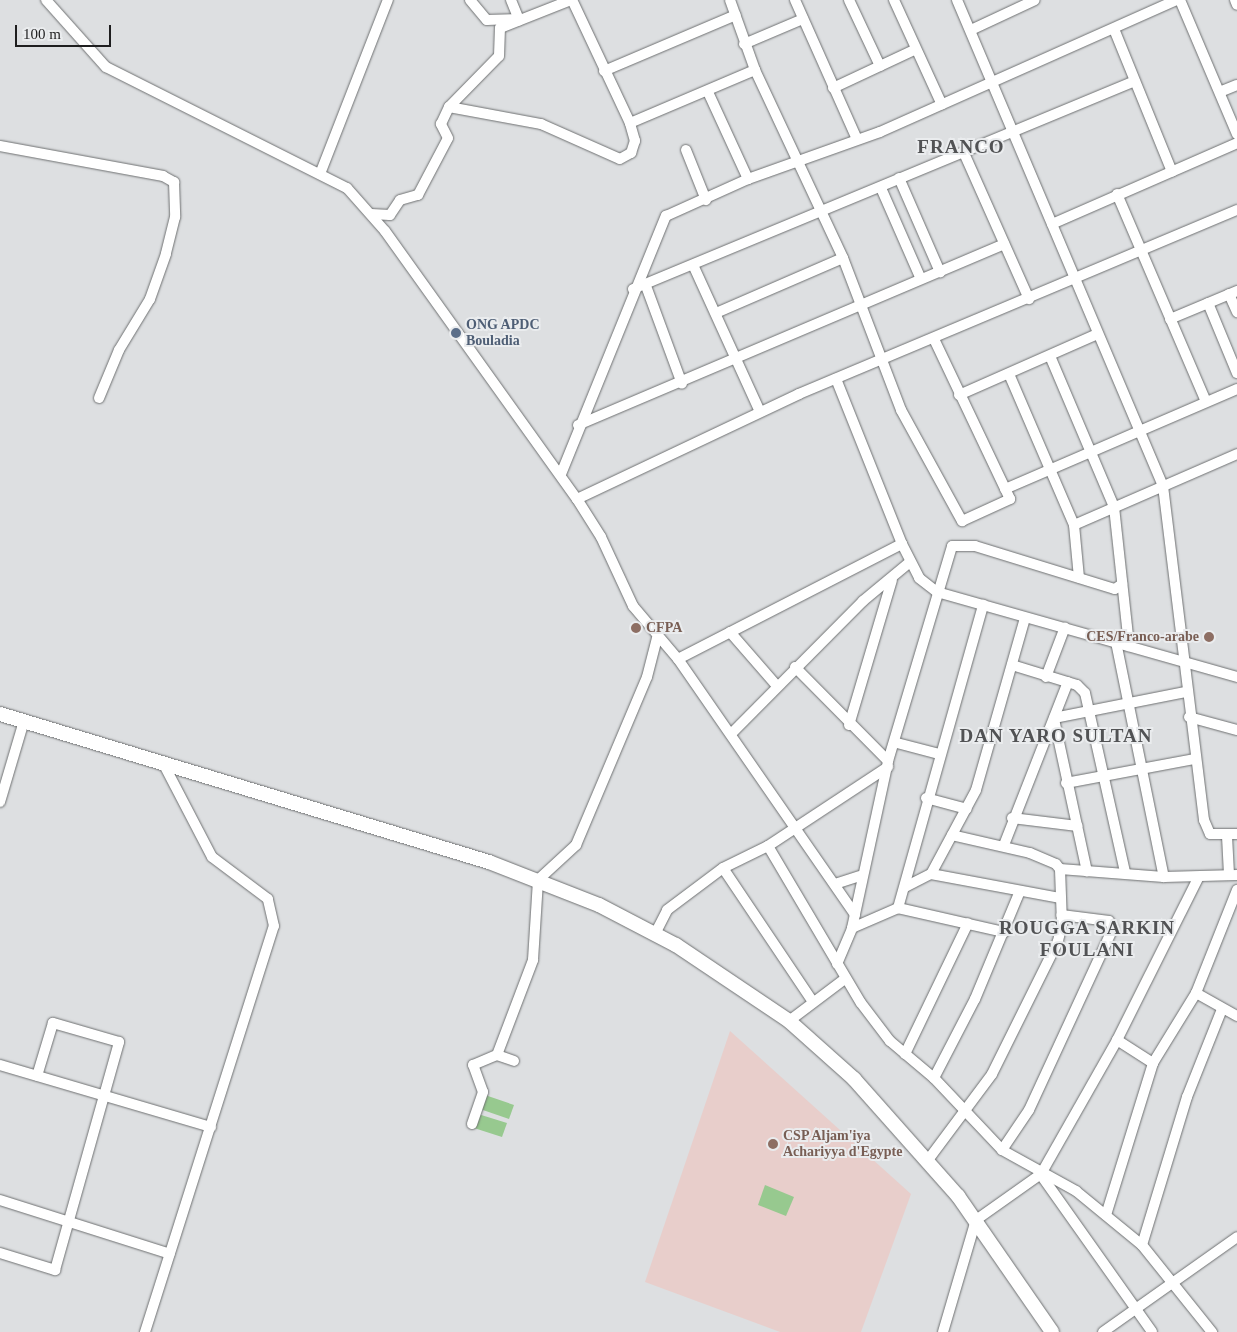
<!DOCTYPE html>
<style>
body{margin:0}
#map{position:relative;width:1237px;height:1332px;overflow:hidden;background:#dddfe1;font-family:"Times New Roman",serif}
div>[style]{position:absolute}
.education>*{inset:0;background:#e8cecb}
.green>*{inset:0;background:#97c98f}
.roads{filter:drop-shadow(0 0 1px #6e7071) drop-shadow(0 0 1px #6e7071)}
.minor>*{height:10px;margin:-5px;padding:0 5px;transform-origin:5px;border-radius:5px;background:#fff}
.highway>*{height:14px;margin:-7px;padding:0 7px;transform-origin:7px;border-radius:7px;background:#fff}
.dots>*{width:14px;height:14px;translate:-50% -50%;box-sizing:border-box;border:2px solid #eaecee;border-radius:50%}
span{translate:-50% -50%;white-space:nowrap;text-align:center;line-height:1.15;-webkit-text-stroke:4px #eaecee;paint-order:stroke}
.service-label{font-size:14px;color:#4e5e75;font-weight:700}
.left{translate:0 -50%;text-align:left}
.education-label{font-size:14px;color:#785e54;font-weight:700}
.right{translate:-100% -50%;text-align:right}
.district-label{font-size:19px;color:#515254;font-weight:700;letter-spacing:1px}
.scale{position:absolute;left:15px;top:25px;width:96px;height:22px;box-sizing:border-box;border:2px solid #1e1e1f;border-top:0;padding-left:6px;font-size:15px;line-height:18px;white-space:nowrap;color:#1e1e1f;-webkit-text-stroke:4px #eaecee;paint-order:stroke}
</style>
<div id="map">
<div class="education">
<div style="clip-path:polygon(730px 1031px,911px 1194px,861px 1332px,780px 1332px,645px 1282px)"></div>
</div>
<div class="green">
<div style="clip-path:polygon(485px 1095px,514px 1105px,509px 1119px,480px 1109px)"></div>
<div style="clip-path:polygon(478px 1114px,507px 1123px,502px 1137px,474px 1128px)"></div>
<div style="clip-path:polygon(765px 1185px,794px 1197px,786px 1216px,758px 1205px)"></div>
</div>
<div class="roads">
<div class="minor">
<div style="left:46px;top:0;width:90px;rotate:48.2deg"></div>
<div style="left:106px;top:67px;width:270px;rotate:26.7deg"></div>
<div style="left:347px;top:188px;width:57px;rotate:48.5deg"></div>
<div style="left:385px;top:231px;width:330px;rotate:54.4deg"></div>
<div style="left:577px;top:499px;width:246px;rotate:-25.3deg"></div>
<div style="left:799px;top:394px;width:475px;rotate:-22.8deg"></div>
<div style="left:470px;top:0;width:26px;rotate:50deg"></div>
<div style="left:487px;top:20px;width:25px;rotate:-2deg"></div>
<div style="left:511px;top:0;width:22px;rotate:68deg"></div>
<div style="left:730px;top:0;width:74px;rotate:70.3deg"></div>
<div style="left:755px;top:70px;width:208px;rotate:64.9deg"></div>
<div style="left:843px;top:258px;width:163px;rotate:69.1deg"></div>
<div style="left:901px;top:410px;width:127px;rotate:61.2deg"></div>
<div style="left:962px;top:521px;width:53px;rotate:-24.6deg"></div>
<div style="left:1010px;top:499px;width:177px;rotate:-115.4deg"></div>
<div style="left:795px;top:0;width:150px;rotate:66deg"></div>
<div style="left:849px;top:0;width:73px;rotate:64.8deg"></div>
<div style="left:894px;top:0;width:115px;rotate:65.4deg"></div>
<div style="left:957px;top:0;width:528px;rotate:67.03deg"></div>
<div style="left:1163px;top:486px;width:337px;rotate:83deg"></div>
<div style="left:1204px;top:820px;width:15px;rotate:67deg"></div>
<div style="left:1210px;top:834px;width:27px"></div>
<div style="left:1180px;top:0;width:146px;rotate:67deg"></div>
<div style="left:1235px;top:0;width:5px;rotate:68deg"></div>
<div style="left:973px;top:29px;width:68px;rotate:-25.1deg"></div>
<div style="left:1114px;top:29px;width:154px;rotate:67.9deg"></div>
<div style="left:744px;top:44px;width:64px;rotate:-23deg"></div>
<div style="left:604px;top:71px;width:143px;rotate:-23deg"></div>
<div style="left:833px;top:88px;width:89px;rotate:-25.1deg"></div>
<div style="left:1222px;top:91px;width:16px;rotate:-22deg"></div>
<div style="left:708px;top:92px;width:96px;rotate:65.3deg"></div>
<div style="left:449px;top:107px;width:71px;rotate:-45.6deg"></div>
<div style="left:499px;top:56px;width:28px;rotate:-88deg"></div>
<div style="left:500px;top:28px;width:76px;rotate:-21.5deg"></div>
<div style="left:630px;top:123px;width:136px;rotate:-23deg"></div>
<div style="left:0;top:146px;width:166px;rotate:10.4deg"></div>
<div style="left:163px;top:176px;width:13px;rotate:29deg"></div>
<div style="left:174px;top:182px;width:35px;rotate:88deg"></div>
<div style="left:175px;top:217px;width:38px;rotate:104deg"></div>
<div style="left:166px;top:254px;width:48px;rotate:109.6deg"></div>
<div style="left:150px;top:299px;width:60px;rotate:121.3deg"></div>
<div style="left:119px;top:350px;width:52px;rotate:112.6deg"></div>
<div style="left:686px;top:150px;width:54px;rotate:68.2deg"></div>
<div style="left:964px;top:153px;width:160px;rotate:66deg"></div>
<div style="left:320px;top:174px;width:187px;rotate:-68.7deg"></div>
<div style="left:899px;top:178px;width:103px;rotate:66.4deg"></div>
<div style="left:881px;top:188px;width:99px;rotate:66.3deg"></div>
<div style="left:1117px;top:194px;width:226px;rotate:66.8deg"></div>
<div style="left:371px;top:214px;width:19px;rotate:3deg"></div>
<div style="left:390px;top:215px;width:18px;rotate:-56deg"></div>
<div style="left:400px;top:200px;width:19px;rotate:-16deg"></div>
<div style="left:418px;top:195px;width:64px;rotate:-62.2deg"></div>
<div style="left:448px;top:138px;width:16px;rotate:-117deg"></div>
<div style="left:441px;top:124px;width:19px;rotate:-65deg"></div>
<div style="left:449px;top:107px;width:94px;rotate:10.5deg"></div>
<div style="left:541px;top:124px;width:86px;rotate:23.9deg"></div>
<div style="left:620px;top:159px;width:13px;rotate:-29deg"></div>
<div style="left:631px;top:153px;width:13px;rotate:-72deg"></div>
<div style="left:635px;top:141px;width:19px;rotate:-106deg"></div>
<div style="left:630px;top:123px;width:136px;rotate:-115.2deg"></div>
<div style="left:1052px;top:224px;width:202px;rotate:-23.6deg"></div>
<div style="left:694px;top:267px;width:159px;rotate:65.5deg"></div>
<div style="left:646px;top:286px;width:104px;rotate:69.8deg"></div>
<div style="left:633px;top:289px;width:543px;rotate:-22.51deg"></div>
<div style="left:1229px;top:294px;width:20px;rotate:66deg"></div>
<div style="left:1208px;top:303px;width:76px;rotate:67.5deg"></div>
<div style="left:716px;top:313px;width:138px;rotate:-23.4deg"></div>
<div style="left:1170px;top:319px;width:73px;rotate:-22.7deg"></div>
<div style="left:1050px;top:356px;width:164px;rotate:67deg"></div>
<div style="left:1114px;top:507px;width:140px;rotate:83.8deg"></div>
<div style="left:1009px;top:374px;width:164px;rotate:66.7deg"></div>
<div style="left:1074px;top:525px;width:53px;rotate:84.6deg"></div>
<div style="left:959px;top:395px;width:151px;rotate:-23.8deg"></div>
<div style="left:578px;top:425px;width:463px;rotate:-23deg"></div>
<div style="left:561px;top:474px;width:279px;rotate:-67.9deg"></div>
<div style="left:666px;top:216px;width:90px;rotate:-24.3deg"></div>
<div style="left:748px;top:179px;width:140px;rotate:-19.6deg"></div>
<div style="left:880px;top:132px;width:324px;rotate:-24deg"></div>
<div style="left:1005px;top:489px;width:253px;rotate:-23.3deg"></div>
<div style="left:577px;top:499px;width:45px;rotate:57.7deg"></div>
<div style="left:601px;top:537px;width:76px;rotate:65.1deg"></div>
<div style="left:633px;top:606px;width:70px;rotate:49.7deg"></div>
<div style="left:678px;top:659px;width:311px;rotate:55.3deg"></div>
<div style="left:1074px;top:525px;width:178px;rotate:-23.5deg"></div>
<div style="left:902px;top:544px;width:38px;rotate:63deg"></div>
<div style="left:919px;top:578px;width:23px;rotate:38deg"></div>
<div style="left:937px;top:592px;width:312px;rotate:15.8deg"></div>
<div style="left:730px;top:632px;width:70px;rotate:49deg"></div>
<div style="left:1116px;top:642px;width:240px;rotate:78.5deg"></div>
<div style="left:678px;top:659px;width:252px;rotate:-27.2deg"></div>
<div style="left:902px;top:544px;width:178px;rotate:-111.8deg"></div>
<div style="left:1012px;top:665px;width:68px;rotate:17.1deg"></div>
<div style="left:1077px;top:685px;width:11px;rotate:45deg"></div>
<div style="left:1085px;top:693px;width:183px;rotate:77.4deg"></div>
<div style="left:795px;top:667px;width:132px;rotate:45.3deg"></div>
<div style="left:1046px;top:677px;width:53px;rotate:-69.2deg"></div>
<div style="left:1189px;top:717px;width:50px;rotate:15.2deg"></div>
<div style="left:1054px;top:718px;width:134px;rotate:-11.2deg"></div>
<div style="left:1054px;top:719px;width:156px;rotate:77.8deg"></div>
<div style="left:849px;top:725px;width:151px;rotate:-73.5deg"></div>
<div style="left:731px;top:734px;width:187px;rotate:-45.2deg"></div>
<div style="left:863px;top:601px;width:61px;rotate:-39.7deg"></div>
<div style="left:897px;top:743px;width:43px;rotate:14.7deg"></div>
<div style="left:1066px;top:783px;width:130px;rotate:-10.6deg"></div>
<div style="left:926px;top:798px;width:42px;rotate:15deg"></div>
<div style="left:0;top:802px;width:84px;rotate:-73.5deg"></div>
<div style="left:1012px;top:818px;width:66px;rotate:6.9deg"></div>
<div style="left:1227px;top:836px;width:38px;rotate:87deg"></div>
<div style="left:1004px;top:845px;width:175px;rotate:-68.6deg"></div>
<div style="left:768px;top:846px;width:182px;rotate:59.4deg"></div>
<div style="left:861px;top:1003px;width:48px;rotate:52.7deg"></div>
<div style="left:890px;top:1041px;width:57px;rotate:40.1deg"></div>
<div style="left:934px;top:1078px;width:99px;rotate:46.6deg"></div>
<div style="left:1002px;top:1150px;width:85px;rotate:29deg"></div>
<div style="left:1076px;top:1191px;width:85px;rotate:39.3deg"></div>
<div style="left:1142px;top:1245px;width:112px;rotate:51.2deg"></div>
<div style="left:1060px;top:869px;width:104px;rotate:4.4deg"></div>
<div style="left:1164px;top:877px;width:73px;rotate:-1.6deg"></div>
<div style="left:931px;top:874px;width:95px;rotate:-61.8deg"></div>
<div style="left:976px;top:790px;width:179px;rotate:-74.1deg"></div>
<div style="left:835px;top:884px;width:26px;rotate:-18deg"></div>
<div style="left:905px;top:887px;width:29px;rotate:-27deg"></div>
<div style="left:931px;top:874px;width:132px;rotate:10.5deg"></div>
<div style="left:898px;top:908px;width:315px;rotate:-74.3deg"></div>
<div style="left:852px;top:928px;width:50px;rotate:-23.5deg"></div>
<div style="left:898px;top:908px;width:109px;rotate:12.8deg"></div>
<div style="left:655px;top:934px;width:27px;rotate:-63deg"></div>
<div style="left:667px;top:910px;width:70px;rotate:-36.9deg"></div>
<div style="left:837px;top:964px;width:39px;rotate:-67deg"></div>
<div style="left:852px;top:928px;width:171px;rotate:-77.8deg"></div>
<div style="left:888px;top:761px;width:224px;rotate:-73.4deg"></div>
<div style="left:952px;top:546px;width:23px"></div>
<div style="left:975px;top:546px;width:146px;rotate:17.1deg"></div>
<div style="left:1115px;top:589px;width:9px;rotate:-36deg"></div>
<div style="left:1196px;top:993px;width:47px;rotate:29.3deg"></div>
<div style="left:813px;top:1002px;width:161px;rotate:-123.9deg"></div>
<div style="left:723px;top:868px;width:50px;rotate:-26.1deg"></div>
<div style="left:768px;top:846px;width:144px;rotate:-33.4deg"></div>
<div style="left:789px;top:1021px;width:71px;rotate:-37deg"></div>
<div style="left:1117px;top:1040px;width:43px;rotate:32.6deg"></div>
<div style="left:905px;top:1054px;width:145px;rotate:-64.3deg"></div>
<div style="left:497px;top:1055px;width:18px;rotate:19deg"></div>
<div style="left:0;top:1065px;width:220px;rotate:16.4deg"></div>
<div style="left:934px;top:1078px;width:89px;rotate:-62.6deg"></div>
<div style="left:975px;top:999px;width:117px;rotate:-67.4deg"></div>
<div style="left:472px;top:1124px;width:34px;rotate:-71deg"></div>
<div style="left:483px;top:1092px;width:29px;rotate:-110deg"></div>
<div style="left:473px;top:1065px;width:26px;rotate:-23deg"></div>
<div style="left:497px;top:1055px;width:102px;rotate:-69.2deg"></div>
<div style="left:533px;top:960px;width:80px;rotate:-86.4deg"></div>
<div style="left:538px;top:880px;width:52px;rotate:-42.6deg"></div>
<div style="left:576px;top:845px;width:182px;rotate:-67.1deg"></div>
<div style="left:647px;top:677px;width:40px;rotate:-75.6deg"></div>
<div style="left:1002px;top:1150px;width:48px;rotate:-56deg"></div>
<div style="left:1029px;top:1110px;width:200px;rotate:-65.2deg"></div>
<div style="left:1113px;top:928px;width:8px;rotate:-120deg"></div>
<div style="left:1109px;top:921px;width:48px;rotate:-172.9deg"></div>
<div style="left:928px;top:1160px;width:107px;rotate:-53.3deg"></div>
<div style="left:992px;top:1074px;width:148px;rotate:-63.6deg"></div>
<div style="left:1058px;top:941px;width:17px;rotate:-77deg"></div>
<div style="left:1062px;top:924px;width:55px;rotate:-92.1deg"></div>
<div style="left:1060px;top:869px;width:6px;rotate:-129deg"></div>
<div style="left:1056px;top:864px;width:28px;rotate:-157deg"></div>
<div style="left:1030px;top:853px;width:80px;rotate:-167deg"></div>
<div style="left:1041px;top:1175px;width:192px;rotate:54.7deg"></div>
<div style="left:0;top:1200px;width:178px;rotate:17.6deg"></div>
<div style="left:1106px;top:1215px;width:159px;rotate:-72.8deg"></div>
<div style="left:1153px;top:1063px;width:82px;rotate:-58.4deg"></div>
<div style="left:1196px;top:993px;width:111px;rotate:-68.3deg"></div>
<div style="left:1142px;top:1245px;width:155px;rotate:-73.1deg"></div>
<div style="left:1187px;top:1097px;width:95px;rotate:-68.3deg"></div>
<div style="left:0;top:1253px;width:58px;rotate:17.2deg"></div>
<div style="left:55px;top:1270px;width:237px;rotate:-74.3deg"></div>
<div style="left:119px;top:1042px;width:69px;rotate:-163.9deg"></div>
<div style="left:53px;top:1023px;width:55px;rotate:106.8deg"></div>
<div style="left:145px;top:1332px;width:426px;rotate:-72.4deg"></div>
<div style="left:274px;top:926px;width:28px;rotate:-103deg"></div>
<div style="left:268px;top:899px;width:70px;rotate:-143.1deg"></div>
<div style="left:212px;top:857px;width:106px;rotate:-117.5deg"></div>
<div style="left:943px;top:1332px;width:117px;rotate:-73.6deg"></div>
<div style="left:976px;top:1220px;width:80px;rotate:-35.3deg"></div>
<div style="left:1041px;top:1174px;width:154px;rotate:-60.4deg"></div>
<div style="left:1117px;top:1040px;width:181px;rotate:-63.4deg"></div>
<div style="left:1103px;top:1332px;width:164px;rotate:-35.3deg"></div>
</div>
<div class="highway">
<div style="left:0;top:714px;width:511px;rotate:16.84deg"></div>
<div style="left:489px;top:862px;width:118px;rotate:21.4deg"></div>
<div style="left:599px;top:905px;width:87px;rotate:27.5deg"></div>
<div style="left:676px;top:945px;width:136px;rotate:33.9deg"></div>
<div style="left:789px;top:1021px;width:87px;rotate:41.7deg"></div>
<div style="left:854px;top:1079px;width:157px;rotate:48.4deg"></div>
<div style="left:958px;top:1196px;width:165px;rotate:55.3deg"></div>
</div>
</div>
<div class="dots">
<div style="left:456px;top:333px;background:#5c6f8a"></div>
<div style="left:636px;top:628px;background:#8d6e63"></div>
<div style="left:1209px;top:637px;background:#8d6e63"></div>
<div style="left:773px;top:1144px;background:#8d6e63"></div>
</div>
<div class="service-label">
<span class="left" style="left:466px;top:333px">ONG APDC<br>Bouladia</span>
</div>
<div class="education-label">
<span class="left" style="left:646px;top:628px">CFPA</span>
<span class="right" style="left:1199px;top:637px">CES/Franco-arabe</span>
<span class="left" style="left:783px;top:1144px">CSP Aljam'iya<br>Achariyya d'Egypte</span>
</div>
<div class="district-label">
<span style="left:961px;top:147px">FRANCO</span>
<span style="left:1056px;top:736px">DAN YARO SULTAN</span>
<span style="left:1087px;top:939px">ROUGGA SARKIN<br>FOULANI</span>
</div>
<div class="scale">100 m</div>
</div>
